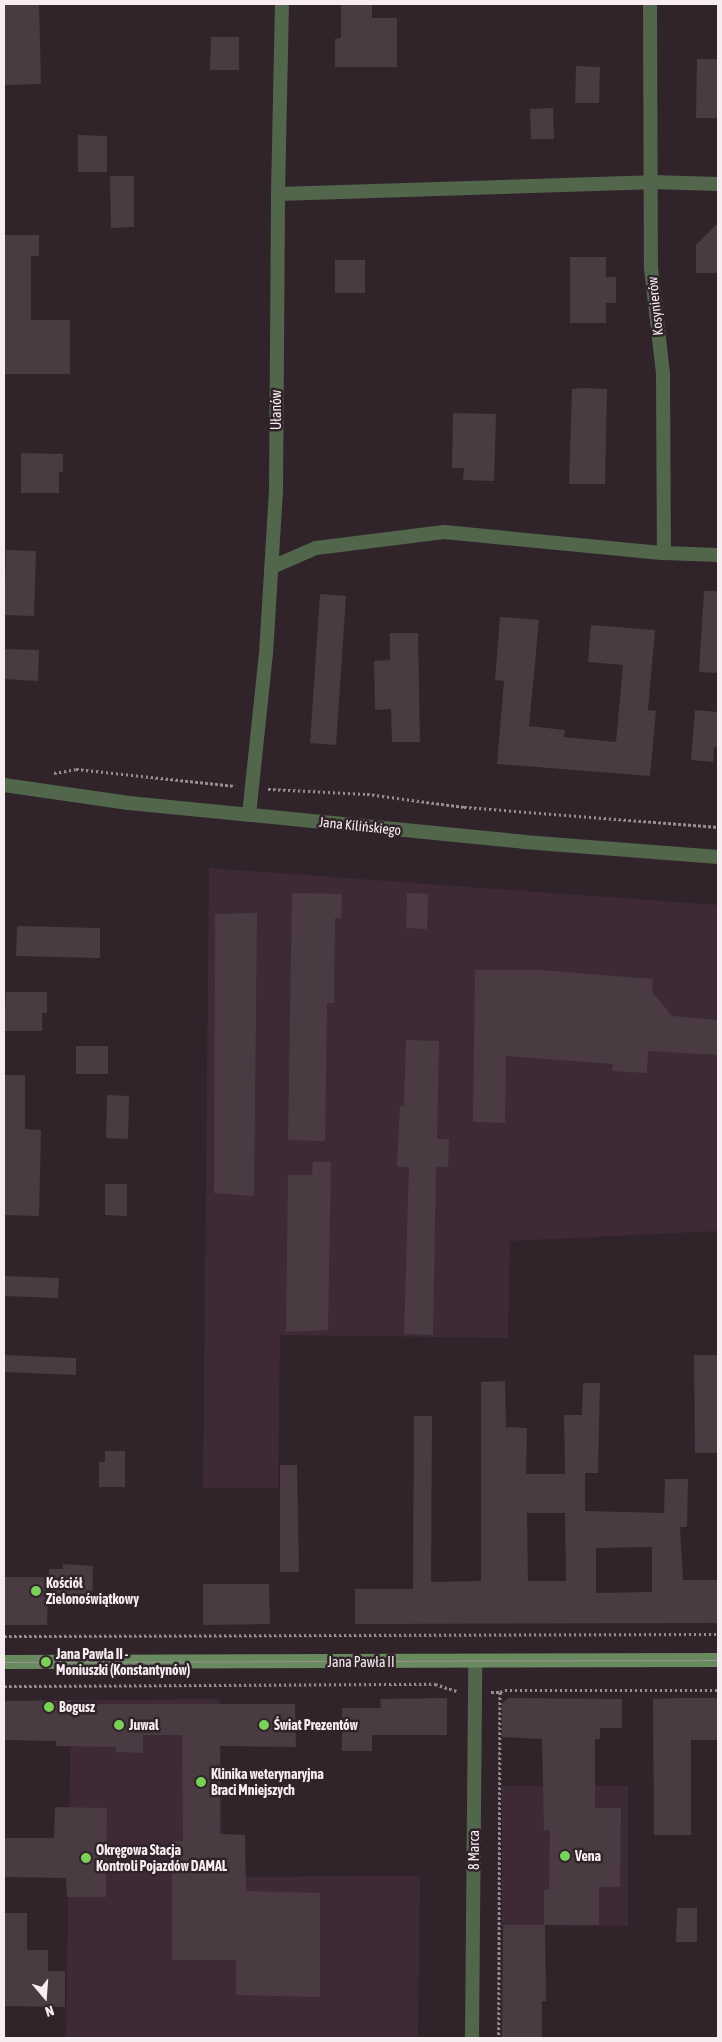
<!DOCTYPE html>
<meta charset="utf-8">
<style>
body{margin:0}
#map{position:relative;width:722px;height:2042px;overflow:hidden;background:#31232a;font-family:"Asap Condensed",sans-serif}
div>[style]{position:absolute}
.built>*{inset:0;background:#3e2a34}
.building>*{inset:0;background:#4a3b42}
.path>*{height:3px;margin-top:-1.5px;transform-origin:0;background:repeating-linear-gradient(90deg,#988c92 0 2.5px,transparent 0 5px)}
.minor>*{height:14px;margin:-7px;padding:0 7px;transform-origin:7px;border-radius:7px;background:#52664c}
.secondary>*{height:14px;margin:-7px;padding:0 7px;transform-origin:7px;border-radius:7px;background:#69895f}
.tram>*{height:1px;margin:-0.5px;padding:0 0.5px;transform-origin:0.5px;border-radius:0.5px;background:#9e9297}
.dots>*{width:14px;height:14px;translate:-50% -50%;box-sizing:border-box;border:2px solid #31232a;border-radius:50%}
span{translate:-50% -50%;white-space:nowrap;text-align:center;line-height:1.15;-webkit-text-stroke:5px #31232a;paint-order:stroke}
.street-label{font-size:14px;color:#f7edf1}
.poi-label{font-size:14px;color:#f7edf1;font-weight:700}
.left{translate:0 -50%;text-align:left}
.frame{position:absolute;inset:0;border:5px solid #f7edf1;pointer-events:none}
.north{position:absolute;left:20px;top:1972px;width:50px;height:50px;-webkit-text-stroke:4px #31232a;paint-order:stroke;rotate:162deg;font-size:14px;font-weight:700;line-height:20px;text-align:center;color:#f7edf1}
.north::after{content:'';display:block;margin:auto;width:18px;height:22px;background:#f7edf1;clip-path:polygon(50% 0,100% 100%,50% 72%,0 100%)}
</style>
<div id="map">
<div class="built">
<div style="clip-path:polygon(209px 868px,718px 905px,718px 1231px,510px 1241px,508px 1338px,280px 1335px,278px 1488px,203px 1488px)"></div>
<div style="clip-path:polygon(220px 1699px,223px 1945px,223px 1877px,420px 1876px,418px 2038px,66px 2038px,71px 1700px)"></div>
<div style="clip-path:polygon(502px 1786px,628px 1786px,628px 1926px,502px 1925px)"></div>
</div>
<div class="building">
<div style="clip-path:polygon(4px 4px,39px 4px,41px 84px,4px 85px)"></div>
<div style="clip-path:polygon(341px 5px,372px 5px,372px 18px,397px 18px,397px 67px,335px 67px,335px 39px,341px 38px)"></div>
<div style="clip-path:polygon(211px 37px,239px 37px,239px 70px,210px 70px)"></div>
<div style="clip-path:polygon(697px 59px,718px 59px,718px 118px,696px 118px)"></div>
<div style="clip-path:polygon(576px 66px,600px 67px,599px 103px,575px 103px)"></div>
<div style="clip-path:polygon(553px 108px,554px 139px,531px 139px,530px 109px)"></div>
<div style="clip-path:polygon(78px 135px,107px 136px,107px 172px,78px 172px)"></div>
<div style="clip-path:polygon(110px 176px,134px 176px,134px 227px,111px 228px)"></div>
<div style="clip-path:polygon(718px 223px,718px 273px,696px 273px,696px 245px)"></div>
<div style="clip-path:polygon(4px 235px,39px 235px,39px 256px,31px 256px,31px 320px,70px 320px,70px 374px,4px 374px)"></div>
<div style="clip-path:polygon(570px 257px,606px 257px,606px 277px,616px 277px,616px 303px,606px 303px,606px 323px,570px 323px)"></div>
<div style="clip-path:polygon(335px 260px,365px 260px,365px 293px,335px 293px)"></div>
<div style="clip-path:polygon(583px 388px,607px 389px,605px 484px,569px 484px,572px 389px)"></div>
<div style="clip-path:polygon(453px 413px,496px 414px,494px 481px,463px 480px,464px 468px,452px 468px)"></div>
<div style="clip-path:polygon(21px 453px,63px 454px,63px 472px,59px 472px,59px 493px,21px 493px)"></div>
<div style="clip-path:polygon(6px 550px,36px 551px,34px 616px,4px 615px)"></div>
<div style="clip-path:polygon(704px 591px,718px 591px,718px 673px,699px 672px)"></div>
<div style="clip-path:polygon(320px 594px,346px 596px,336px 745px,310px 743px)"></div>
<div style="clip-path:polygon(500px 617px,539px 620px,529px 726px,565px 730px,564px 737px,616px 742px,623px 665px,588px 662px,591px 625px,655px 630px,648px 710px,656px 711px,650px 776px,497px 764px,504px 681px,495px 680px)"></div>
<div style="clip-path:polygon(390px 633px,418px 633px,420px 742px,392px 742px,391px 709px,375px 710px,374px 661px,390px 660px)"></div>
<div style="clip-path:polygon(4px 649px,39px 650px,38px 681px,4px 679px)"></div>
<div style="clip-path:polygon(695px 710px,718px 712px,718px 748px,714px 747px,713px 762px,691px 760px)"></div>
<div style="clip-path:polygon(292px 893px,342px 894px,341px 918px,335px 918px,334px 1003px,327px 1003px,325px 1141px,288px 1140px)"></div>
<div style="clip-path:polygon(407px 893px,428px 894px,427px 929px,406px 928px)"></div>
<div style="clip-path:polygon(257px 913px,254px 1196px,214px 1193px,215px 914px)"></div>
<div style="clip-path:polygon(17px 926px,100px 928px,100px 958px,16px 956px)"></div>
<div style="clip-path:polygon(475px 970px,540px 970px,653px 979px,652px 992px,672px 1016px,718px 1020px,718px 1055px,648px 1051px,647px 1073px,612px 1071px,613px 1064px,506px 1056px,505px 1123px,473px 1122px)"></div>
<div style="clip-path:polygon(6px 992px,47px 992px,47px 1013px,42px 1013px,42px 1031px,4px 1031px)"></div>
<div style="clip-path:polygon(406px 1040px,439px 1041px,437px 1139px,449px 1139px,448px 1167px,436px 1167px,433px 1335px,404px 1334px,409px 1167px,397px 1167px,400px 1106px,404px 1106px)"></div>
<div style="clip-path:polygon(76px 1046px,108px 1046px,108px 1074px,76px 1074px)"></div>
<div style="clip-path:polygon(4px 1075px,25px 1075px,25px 1129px,41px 1130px,39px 1216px,4px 1215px)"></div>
<div style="clip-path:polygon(107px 1095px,129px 1096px,128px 1139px,106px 1138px)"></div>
<div style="clip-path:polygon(313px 1162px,331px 1162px,328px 1330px,286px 1332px,288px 1175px,312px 1175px)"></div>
<div style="clip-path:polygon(105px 1184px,127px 1184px,127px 1216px,105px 1215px)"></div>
<div style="clip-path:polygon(4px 1276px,59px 1278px,58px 1298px,4px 1296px)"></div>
<div style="clip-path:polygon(4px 1355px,76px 1358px,76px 1375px,4px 1372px)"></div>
<div style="clip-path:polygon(694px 1355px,718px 1355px,718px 1453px,695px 1453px)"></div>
<div style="clip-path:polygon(evenodd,505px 1381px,506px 1427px,527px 1428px,526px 1474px,565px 1474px,564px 1415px,582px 1415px,583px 1383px,600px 1383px,598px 1473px,585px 1473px,585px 1511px,664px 1513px,665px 1479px,688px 1479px,687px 1527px,680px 1527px,683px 1580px,718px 1580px,718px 1623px,355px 1624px,355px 1589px,413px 1589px,414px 1416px,432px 1416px,431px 1582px,481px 1581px,481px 1382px,505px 1381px,527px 1513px,565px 1513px,566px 1581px,528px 1581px,527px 1513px,505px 1381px,652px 1547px,652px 1592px,596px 1593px,596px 1548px,652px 1547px)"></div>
<div style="clip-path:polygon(105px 1451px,125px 1451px,125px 1487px,99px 1487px,99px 1462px,105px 1462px)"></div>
<div style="clip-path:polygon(280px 1465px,297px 1465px,299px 1572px,280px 1572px)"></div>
<div style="clip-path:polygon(63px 1564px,93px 1566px,92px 1601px,48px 1599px,47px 1625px,4px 1625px,4px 1577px,49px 1577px,49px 1569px,63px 1569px)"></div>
<div style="clip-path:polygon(203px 1584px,269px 1584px,270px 1624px,203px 1625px)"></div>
<div style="clip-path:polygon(447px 1698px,447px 1735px,372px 1735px,372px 1751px,342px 1751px,342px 1708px,381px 1708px,380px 1699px)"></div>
<div style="clip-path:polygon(508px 1698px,622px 1699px,622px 1728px,600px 1728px,600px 1739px,595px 1739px,595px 1808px,621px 1808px,620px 1887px,599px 1887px,599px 1925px,544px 1925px,544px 1890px,549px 1890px,550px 1830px,544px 1830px,542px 1739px,502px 1737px,502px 1704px)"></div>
<div style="clip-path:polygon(676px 1698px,718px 1698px,718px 1740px,691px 1740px,691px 1835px,654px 1835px,653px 1699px)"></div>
<div style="clip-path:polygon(71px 1700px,71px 1704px,295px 1704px,296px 1747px,220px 1746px,220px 1834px,245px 1835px,246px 1891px,320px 1893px,320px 1997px,236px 1995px,236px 1960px,172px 1960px,172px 1841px,183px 1841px,182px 1735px,143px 1735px,143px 1753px,116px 1752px,116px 1747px,56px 1746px,56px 1741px,4px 1740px,4px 1701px)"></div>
<div style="clip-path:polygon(55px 1807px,107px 1808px,106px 1897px,67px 1897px,66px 1878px,4px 1877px,4px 1838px,54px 1838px)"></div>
<div style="clip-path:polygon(677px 1908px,697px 1908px,697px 1942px,676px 1942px)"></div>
<div style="clip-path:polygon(4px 1913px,27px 1913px,27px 1950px,48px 1950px,48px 1971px,65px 1971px,65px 2007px,4px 2006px)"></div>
<div style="clip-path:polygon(503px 1925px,545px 1925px,546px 2001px,542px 2001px,542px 2038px,502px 2038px)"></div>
</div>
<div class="path">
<div style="left:54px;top:773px;width:22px;rotate:-10deg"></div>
<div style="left:76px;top:769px;width:160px;rotate:6.1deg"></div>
<div style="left:268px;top:789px;width:99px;rotate:2.9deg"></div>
<div style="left:367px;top:794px;width:98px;rotate:7.6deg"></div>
<div style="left:464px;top:807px;width:255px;rotate:4.5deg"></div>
<div style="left:4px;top:1636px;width:714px;rotate:-0.16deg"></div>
<div style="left:4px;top:1686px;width:431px;rotate:-0.3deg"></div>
<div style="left:435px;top:1684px;width:23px;rotate:18deg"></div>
<div style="left:491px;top:1692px;width:9px"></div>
<div style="left:500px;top:1692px;width:346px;rotate:90.2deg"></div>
<div style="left:500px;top:1692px;width:5px;rotate:-22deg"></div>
<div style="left:505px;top:1690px;width:213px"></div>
</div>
<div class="minor">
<div style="left:650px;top:4px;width:264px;rotate:89.8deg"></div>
<div style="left:651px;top:268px;width:107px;rotate:83.5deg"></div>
<div style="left:663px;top:374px;width:179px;rotate:89.7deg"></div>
<div style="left:664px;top:553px;width:54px;rotate:2.1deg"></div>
<div style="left:278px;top:194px;width:373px;rotate:-1.8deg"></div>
<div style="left:651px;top:182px;width:67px;rotate:1.7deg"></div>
<div style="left:272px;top:567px;width:48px;rotate:-23.4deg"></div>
<div style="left:316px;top:548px;width:129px;rotate:-7.1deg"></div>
<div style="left:444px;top:532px;width:221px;rotate:5.5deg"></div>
<div style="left:4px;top:785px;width:126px;rotate:8.2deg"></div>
<div style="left:129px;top:803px;width:397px;rotate:5.6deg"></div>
<div style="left:524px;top:842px;width:195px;rotate:4.4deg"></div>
<div style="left:249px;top:815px;width:162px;rotate:-84deg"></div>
<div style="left:266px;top:654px;width:164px;rotate:-86.5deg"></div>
<div style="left:276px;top:490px;width:296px;rotate:-89.6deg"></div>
<div style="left:278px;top:194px;width:190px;rotate:-88.8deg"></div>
<div style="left:472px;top:2038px;width:377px;rotate:-89.5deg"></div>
</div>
<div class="secondary">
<div style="left:4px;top:1662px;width:714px;rotate:-0.16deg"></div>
</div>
<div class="tram">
<div style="left:4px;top:1662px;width:714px;rotate:-0.16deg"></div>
</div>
<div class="dots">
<div style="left:36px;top:1591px;background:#79d158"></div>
<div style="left:46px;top:1662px;background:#79d158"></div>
<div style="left:49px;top:1707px;background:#79d158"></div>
<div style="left:119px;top:1725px;background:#79d158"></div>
<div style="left:264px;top:1725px;background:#79d158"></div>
<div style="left:201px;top:1782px;background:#79d158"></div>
<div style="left:565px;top:1856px;background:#79d158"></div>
<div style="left:86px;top:1858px;background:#79d158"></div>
</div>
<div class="street-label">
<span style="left:655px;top:306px;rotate:-96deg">Kosynierów</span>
<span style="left:276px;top:410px;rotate:-90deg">Ułanów</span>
<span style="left:360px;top:826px;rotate:6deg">Jana Kilińskiego</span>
<span style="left:361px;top:1662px">Jana Pawła II</span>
<span style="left:474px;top:1850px;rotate:-90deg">8 Marca</span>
</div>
<div class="poi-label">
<span class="left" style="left:46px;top:1591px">Kościół<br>Zielonoświątkowy</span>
<span class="left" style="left:56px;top:1662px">Jana Pawła II -<br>Moniuszki (Konstantynów)</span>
<span class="left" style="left:59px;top:1707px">Bogusz</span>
<span class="left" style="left:129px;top:1725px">Juwal</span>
<span class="left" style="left:274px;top:1725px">Świat Prezentów</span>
<span class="left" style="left:211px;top:1782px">Klinika weterynaryjna<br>Braci Mniejszych</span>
<span class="left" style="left:96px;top:1858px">Okręgowa Stacja<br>Kontroli Pojazdów DAMAL</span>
<span class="left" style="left:575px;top:1856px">Vena</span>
</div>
<div class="frame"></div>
<div class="north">N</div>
</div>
